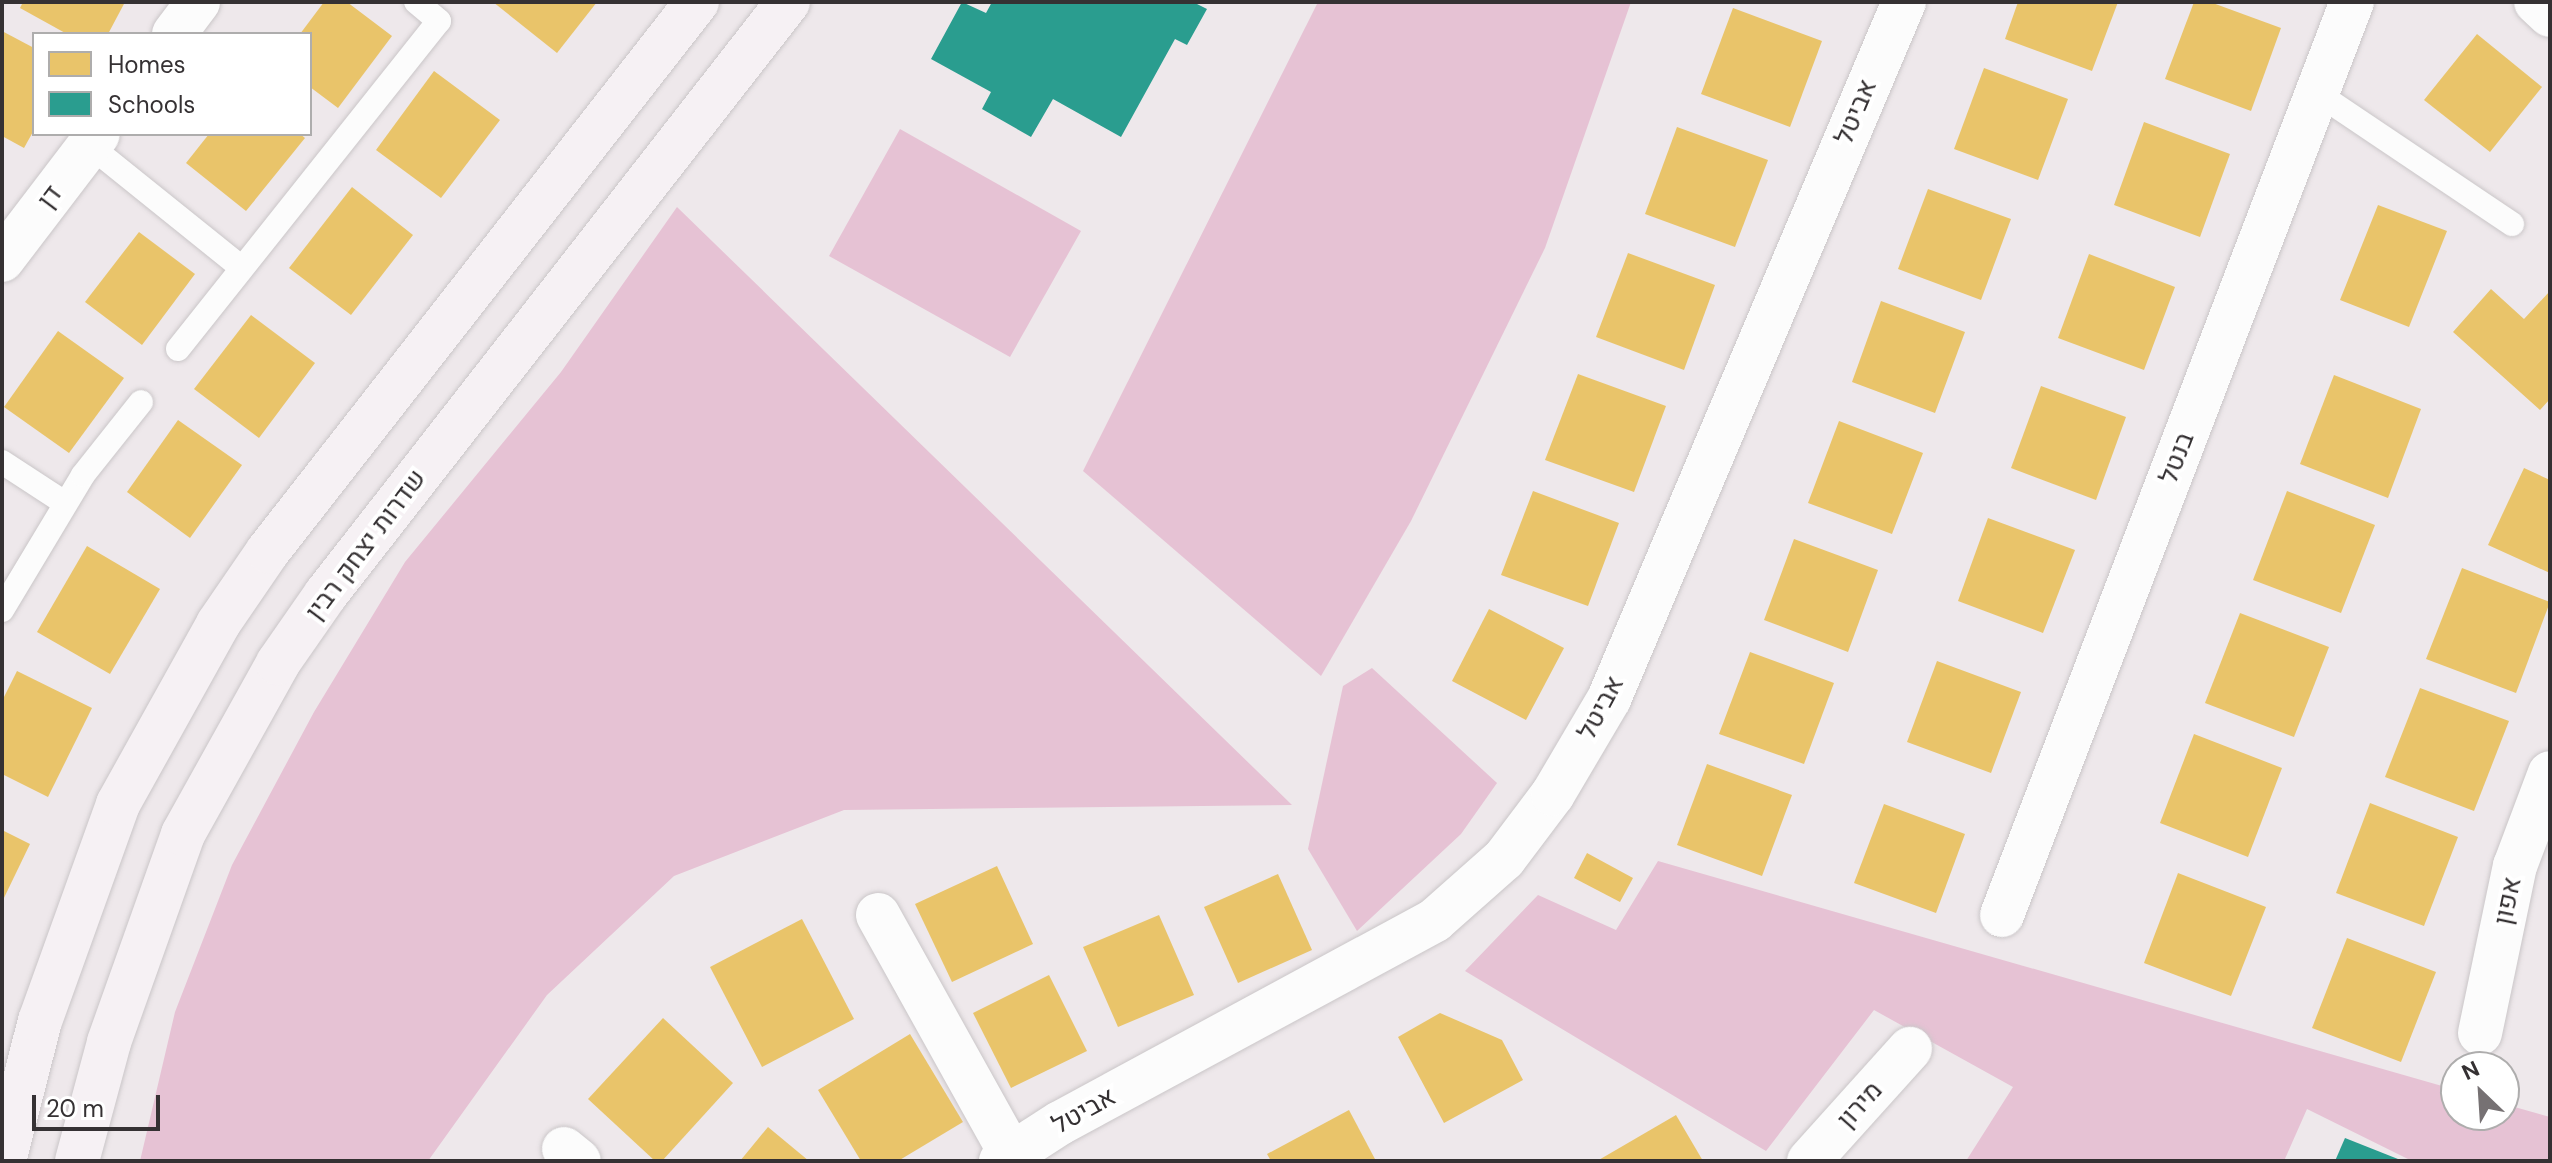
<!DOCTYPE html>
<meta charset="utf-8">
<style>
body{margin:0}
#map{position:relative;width:2552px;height:1163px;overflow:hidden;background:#eee8eb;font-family:"DM Sans",Heebo,sans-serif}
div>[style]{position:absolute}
.green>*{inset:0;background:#e6c2d4}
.homes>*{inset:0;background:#e9c46a}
.schools>*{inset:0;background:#2a9d8f}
.roads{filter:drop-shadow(0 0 2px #cac6c8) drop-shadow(0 0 2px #cac6c8)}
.service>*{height:24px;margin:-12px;padding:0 12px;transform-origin:12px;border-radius:12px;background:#fcfcfc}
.minor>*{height:44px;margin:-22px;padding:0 22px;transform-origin:22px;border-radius:22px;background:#fcfcfc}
.secondary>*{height:44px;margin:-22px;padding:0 22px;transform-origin:22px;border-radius:22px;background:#f6f1f4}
span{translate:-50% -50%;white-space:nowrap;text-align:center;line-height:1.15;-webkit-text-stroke:8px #fff;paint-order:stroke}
.street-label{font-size:26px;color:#353133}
.frame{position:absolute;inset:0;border:4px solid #353133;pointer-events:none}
.legend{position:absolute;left:32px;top:32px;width:280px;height:104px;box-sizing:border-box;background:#fff;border:2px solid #aeadad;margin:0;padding:10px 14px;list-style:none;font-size:24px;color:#353133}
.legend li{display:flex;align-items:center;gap:16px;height:40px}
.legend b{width:40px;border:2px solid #aeadad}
.north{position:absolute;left:2440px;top:1051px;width:80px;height:80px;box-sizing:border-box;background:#fff;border:2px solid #aeadad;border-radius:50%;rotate:335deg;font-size:22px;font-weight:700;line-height:32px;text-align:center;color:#353133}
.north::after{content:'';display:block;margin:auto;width:28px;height:36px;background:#767173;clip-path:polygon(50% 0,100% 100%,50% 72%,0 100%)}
.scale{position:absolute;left:32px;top:1095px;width:128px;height:36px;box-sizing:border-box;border:4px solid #353133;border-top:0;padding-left:10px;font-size:24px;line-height:28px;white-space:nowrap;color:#353133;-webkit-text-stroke:6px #fff;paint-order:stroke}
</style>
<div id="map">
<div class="green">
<div style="clip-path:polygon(1318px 2px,1631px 2px,1545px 248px,1411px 521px,1321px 676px,1083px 471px)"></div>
<div style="clip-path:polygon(900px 129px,1081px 231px,1010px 357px,829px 256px)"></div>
<div style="clip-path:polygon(677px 207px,1292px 805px,844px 810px,674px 876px,547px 995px,428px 1161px,140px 1161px,175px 1012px,232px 865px,314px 712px,405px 562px,561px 372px)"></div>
<div style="clip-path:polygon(1372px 668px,1497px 783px,1461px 834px,1357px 931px,1308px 849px,1343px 686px)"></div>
<div style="clip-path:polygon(1658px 861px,2456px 1090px,2456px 1115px,2504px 1115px,2504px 1104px,2550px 1117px,2550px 1161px,2412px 1161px,2307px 1109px,2284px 1161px,1966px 1161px,2013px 1087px,1874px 1010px,1766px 1151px,1465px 971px,1538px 895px,1616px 930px)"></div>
</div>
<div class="homes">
<div style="clip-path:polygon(23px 2px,125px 2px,108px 34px,67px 34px,20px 8px)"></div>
<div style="clip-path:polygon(324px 2px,347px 2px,392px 36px,338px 108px,310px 87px,310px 34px,300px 34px)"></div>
<div style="clip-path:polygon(493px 2px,597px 2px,557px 53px)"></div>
<div style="clip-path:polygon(2018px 2px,2118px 2px,2092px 71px,2005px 39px)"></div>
<div style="clip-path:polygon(2194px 2px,2210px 2px,2281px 28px,2251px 111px,2165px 79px)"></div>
<div style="clip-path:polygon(1733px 8px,1822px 41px,1790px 127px,1701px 94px)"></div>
<div style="clip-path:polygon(2px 31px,34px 48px,34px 130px,24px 148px,2px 136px)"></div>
<div style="clip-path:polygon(2477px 34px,2542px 87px,2490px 152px,2424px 100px)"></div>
<div style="clip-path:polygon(1984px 68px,2068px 99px,2038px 180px,1954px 149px)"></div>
<div style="clip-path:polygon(434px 71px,500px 120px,441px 198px,376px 150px)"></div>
<div style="clip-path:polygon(2144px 122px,2230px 154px,2200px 237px,2114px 205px)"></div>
<div style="clip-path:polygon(1677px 127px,1768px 160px,1735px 247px,1645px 214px)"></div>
<div style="clip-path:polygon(209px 134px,300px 134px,305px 138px,246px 211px,186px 163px)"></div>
<div style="clip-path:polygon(352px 187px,413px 235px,351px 315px,289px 268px)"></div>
<div style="clip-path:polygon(1928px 189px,2011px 219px,1981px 300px,1898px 269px)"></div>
<div style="clip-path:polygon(2378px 205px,2447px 231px,2409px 327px,2340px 300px)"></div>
<div style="clip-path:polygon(139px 232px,195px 274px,142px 345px,85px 302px)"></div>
<div style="clip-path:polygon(1628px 253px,1715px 285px,1684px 370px,1596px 337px)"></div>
<div style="clip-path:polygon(2089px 254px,2175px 287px,2144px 370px,2058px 338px)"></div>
<div style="clip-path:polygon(2491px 289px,2524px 319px,2550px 291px,2550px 399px,2540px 410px,2453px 332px)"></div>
<div style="clip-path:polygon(1881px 301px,1965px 332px,1935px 413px,1852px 382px)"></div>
<div style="clip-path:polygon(251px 315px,315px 363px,259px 438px,194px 389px)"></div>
<div style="clip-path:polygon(58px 331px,124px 378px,69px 453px,4px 407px)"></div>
<div style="clip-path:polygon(1578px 374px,1666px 406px,1634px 492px,1545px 460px)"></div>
<div style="clip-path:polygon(2334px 375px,2421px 409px,2388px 498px,2300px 464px)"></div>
<div style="clip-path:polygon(2041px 386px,2126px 417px,2096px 500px,2011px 468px)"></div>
<div style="clip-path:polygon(178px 420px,242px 465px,190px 538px,127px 492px)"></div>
<div style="clip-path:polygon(1839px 421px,1923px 453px,1892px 534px,1808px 503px)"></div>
<div style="clip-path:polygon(2524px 468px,2550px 480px,2550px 573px,2488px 545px)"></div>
<div style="clip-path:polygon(1533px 491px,1619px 523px,1588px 606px,1501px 575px)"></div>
<div style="clip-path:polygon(2287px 491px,2375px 525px,2341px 613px,2253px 580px)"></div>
<div style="clip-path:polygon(1988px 518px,2075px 550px,2043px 633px,1958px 601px)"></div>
<div style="clip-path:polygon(1794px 539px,1878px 570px,1848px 652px,1764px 620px)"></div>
<div style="clip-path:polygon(87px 546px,160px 589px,110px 674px,37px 632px)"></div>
<div style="clip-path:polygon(2462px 568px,2550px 602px,2516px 693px,2426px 659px)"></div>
<div style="clip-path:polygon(1489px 609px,1564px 648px,1526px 720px,1452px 681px)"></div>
<div style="clip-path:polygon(2240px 613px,2329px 647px,2294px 737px,2205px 703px)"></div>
<div style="clip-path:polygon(1750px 652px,1834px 683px,1804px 764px,1719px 734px)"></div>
<div style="clip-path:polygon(1937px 661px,2021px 692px,1991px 773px,1907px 742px)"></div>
<div style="clip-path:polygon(17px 671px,92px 708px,48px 797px,2px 774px,2px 701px)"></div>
<div style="clip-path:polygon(2420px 688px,2509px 721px,2474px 811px,2385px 777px)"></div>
<div style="clip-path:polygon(2194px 734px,2282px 768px,2248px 857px,2160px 823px)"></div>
<div style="clip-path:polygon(1707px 764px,1792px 795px,1762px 876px,1677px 845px)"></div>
<div style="clip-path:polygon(2370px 803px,2458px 837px,2424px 926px,2336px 893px)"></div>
<div style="clip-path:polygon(1884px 804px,1965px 834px,1936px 913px,1854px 883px)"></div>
<div style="clip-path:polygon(2px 830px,30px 844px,2px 902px)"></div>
<div style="clip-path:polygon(1587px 853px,1633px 878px,1620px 902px,1574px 878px)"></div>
<div style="clip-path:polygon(997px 866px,1033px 944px,952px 982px,915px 904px)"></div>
<div style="clip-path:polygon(2178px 873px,2266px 907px,2231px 996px,2144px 963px)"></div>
<div style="clip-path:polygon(1278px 874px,1312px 950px,1238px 983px,1204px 907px)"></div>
<div style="clip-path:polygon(1159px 915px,1194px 995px,1118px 1027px,1083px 947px)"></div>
<div style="clip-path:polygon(802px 919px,854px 1019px,762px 1067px,710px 967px)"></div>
<div style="clip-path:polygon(2347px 938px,2436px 972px,2401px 1062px,2312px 1028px)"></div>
<div style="clip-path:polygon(1049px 975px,1087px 1051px,1011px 1088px,973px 1013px)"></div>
<div style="clip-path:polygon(1440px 1013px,1502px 1040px,1523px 1080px,1444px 1123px,1398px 1037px)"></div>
<div style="clip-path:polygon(663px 1018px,733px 1083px,662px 1161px,655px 1161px,588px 1099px)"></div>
<div style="clip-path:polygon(910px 1034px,963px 1122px,898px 1161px,861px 1161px,818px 1090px)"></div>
<div style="clip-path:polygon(1349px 1110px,1376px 1161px,1271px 1161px,1267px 1154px)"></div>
<div style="clip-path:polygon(1676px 1115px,1703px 1161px,1597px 1161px)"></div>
<div style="clip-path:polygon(768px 1127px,809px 1161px,740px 1161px)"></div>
</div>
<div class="schools">
<div style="clip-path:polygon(962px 2px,986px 13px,992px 2px,1193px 2px,1207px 9px,1187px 45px,1175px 39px,1121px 137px,1053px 99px,1031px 137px,982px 109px,991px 92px,931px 59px)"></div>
<div style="clip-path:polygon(2345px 1138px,2403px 1161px,2335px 1161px)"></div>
</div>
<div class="roads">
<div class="service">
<div style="left:2317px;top:93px;width:235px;rotate:33.9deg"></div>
<div style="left:89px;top:145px;width:196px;rotate:38.8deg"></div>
<div style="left:178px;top:349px;width:419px;rotate:-51.5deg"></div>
<div style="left:439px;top:21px;width:30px;rotate:-140deg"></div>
<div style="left:2px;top:462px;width:75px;rotate:33.1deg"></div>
<div style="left:2px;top:610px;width:157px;rotate:-59deg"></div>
<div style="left:83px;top:475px;width:93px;rotate:-51.5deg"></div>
</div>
<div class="minor">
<div style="left:2536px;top:2px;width:19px;rotate:43deg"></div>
<div style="left:174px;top:34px;width:40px;rotate:-53deg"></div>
<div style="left:2px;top:260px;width:158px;rotate:-52.7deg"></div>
<div style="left:878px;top:915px;width:274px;rotate:60.9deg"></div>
<div style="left:2002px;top:915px;width:978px;rotate:-69.03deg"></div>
<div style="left:2480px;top:1033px;width:171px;rotate:-78.2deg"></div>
<div style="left:2515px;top:866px;width:99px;rotate:-69.4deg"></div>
<div style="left:564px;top:1149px;width:19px;rotate:39deg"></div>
<div style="left:1001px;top:1161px;width:70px;rotate:-32.8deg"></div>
<div style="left:1060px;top:1123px;width:426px;rotate:-28.4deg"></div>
<div style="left:1435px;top:920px;width:92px;rotate:-41.5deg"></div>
<div style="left:1504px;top:859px;width:81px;rotate:-53deg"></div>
<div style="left:1553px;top:794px;width:110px;rotate:-59.5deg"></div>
<div style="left:1609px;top:699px;width:757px;rotate:-67.06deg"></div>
<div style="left:1809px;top:1161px;width:151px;rotate:-48deg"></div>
</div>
<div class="secondary">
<div style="left:4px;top:1161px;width:145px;rotate:-75.6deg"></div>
<div style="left:40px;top:1021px;width:231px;rotate:-70.2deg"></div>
<div style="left:118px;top:804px;width:206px;rotate:-60.9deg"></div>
<div style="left:218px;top:624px;width:88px;rotate:-55.6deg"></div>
<div style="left:268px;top:551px;width:697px;rotate:-52deg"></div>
<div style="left:77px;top:1161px;width:123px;rotate:-74.9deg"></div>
<div style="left:109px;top:1042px;width:221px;rotate:-70.4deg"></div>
<div style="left:183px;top:834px;width:196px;rotate:-60.9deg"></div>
<div style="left:278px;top:663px;width:84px;rotate:-55.2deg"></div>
<div style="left:326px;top:594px;width:751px;rotate:-52.03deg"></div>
</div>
</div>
<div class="street-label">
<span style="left:1856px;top:112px;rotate:-67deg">אביטל</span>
<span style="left:50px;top:197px;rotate:-53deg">דן</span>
<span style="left:2177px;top:458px;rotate:-69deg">בנטל</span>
<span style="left:366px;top:545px;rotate:-53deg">שדרות יצחק רבין</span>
<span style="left:1601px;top:708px;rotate:-62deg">אביטל</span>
<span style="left:2508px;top:901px;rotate:-78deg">אפון</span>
<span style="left:1860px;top:1105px;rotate:-48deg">מירון</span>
<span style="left:1084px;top:1111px;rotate:-29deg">אביטל</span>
</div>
<div class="frame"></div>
<ul class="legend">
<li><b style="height:22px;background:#e9c46a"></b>Homes</li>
<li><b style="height:22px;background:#2a9d8f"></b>Schools</li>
</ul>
<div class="north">N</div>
<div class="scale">20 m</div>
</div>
